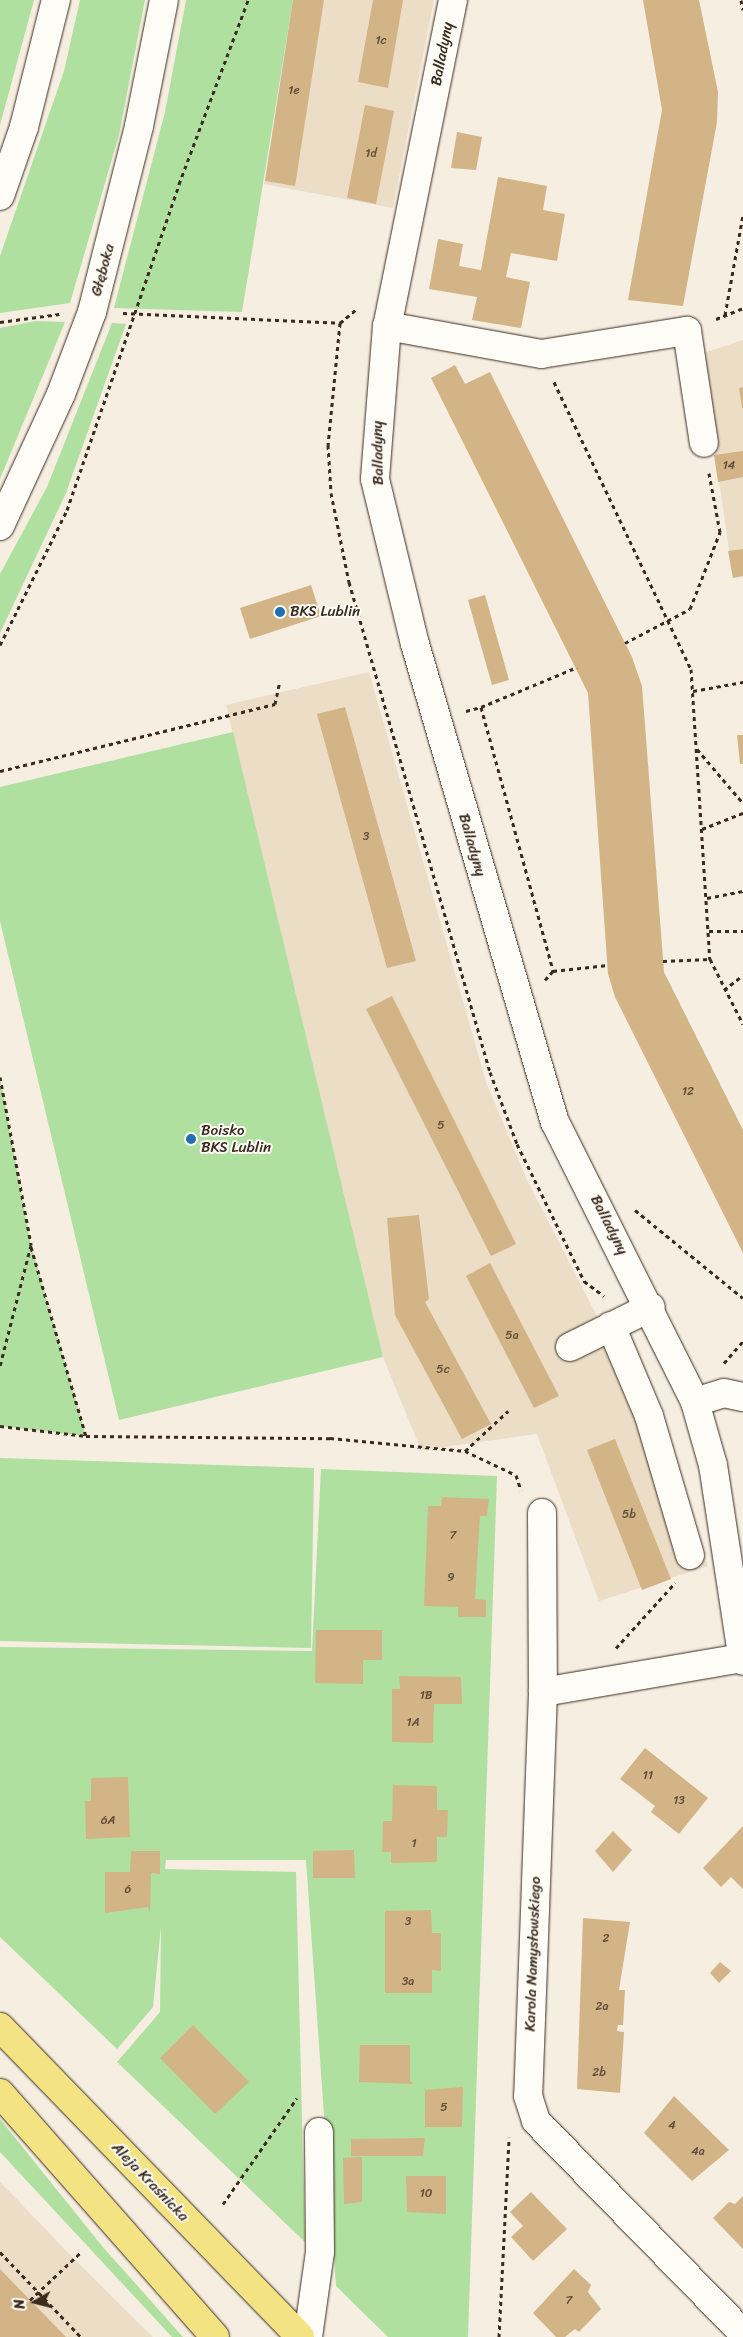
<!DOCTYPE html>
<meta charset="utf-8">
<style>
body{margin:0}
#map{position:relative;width:743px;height:2337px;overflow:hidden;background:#f5eee1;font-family:Sriracha,sans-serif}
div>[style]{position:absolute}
.built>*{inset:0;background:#ebddc6}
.green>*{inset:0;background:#b0e0a0}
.building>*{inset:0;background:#d3b487}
.path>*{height:3px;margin-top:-1.5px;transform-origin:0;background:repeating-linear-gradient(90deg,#3b2a1e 0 4px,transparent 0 8px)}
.roads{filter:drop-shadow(0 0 1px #3b2a1e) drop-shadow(0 0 1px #3b2a1e)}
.minor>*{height:28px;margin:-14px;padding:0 14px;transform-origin:14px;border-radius:14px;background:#fdfcf7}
.major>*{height:28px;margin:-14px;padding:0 14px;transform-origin:14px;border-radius:14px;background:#f4e382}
.dots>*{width:14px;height:14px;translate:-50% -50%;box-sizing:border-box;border:2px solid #fdfcf7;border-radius:50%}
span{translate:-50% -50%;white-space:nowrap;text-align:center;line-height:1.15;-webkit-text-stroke:4px #fdfcf7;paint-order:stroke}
.number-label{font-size:12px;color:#614c38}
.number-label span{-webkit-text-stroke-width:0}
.street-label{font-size:15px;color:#3b2a1e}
.poi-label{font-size:15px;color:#3b2a1e}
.left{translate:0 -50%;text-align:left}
.north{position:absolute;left:10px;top:2277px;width:50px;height:50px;-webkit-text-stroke:4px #fdfcf7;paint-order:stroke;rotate:262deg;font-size:14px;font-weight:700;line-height:20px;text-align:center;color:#3b2a1e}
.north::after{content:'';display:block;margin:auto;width:18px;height:22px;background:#3b2a1e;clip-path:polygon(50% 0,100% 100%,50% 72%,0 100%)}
</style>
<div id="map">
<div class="built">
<div style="clip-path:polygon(293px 0,434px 0,393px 208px,264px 184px)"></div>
<div style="clip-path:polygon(743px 340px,743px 576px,733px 578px,701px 354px)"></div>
<div style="clip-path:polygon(369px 672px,486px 1082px,527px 1180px,599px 1320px,618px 1310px,708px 1566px,599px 1601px,537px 1434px,421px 1450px,383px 1357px,226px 705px)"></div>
<div style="clip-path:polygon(0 2182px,82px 2267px,153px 2337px,0 2337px)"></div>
</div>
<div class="green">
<div style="clip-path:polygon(0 0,34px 0,0 125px)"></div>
<div style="clip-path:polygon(80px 0,145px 0,119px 135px,70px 303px,0 313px,0 256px,64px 71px)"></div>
<div style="clip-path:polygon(186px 0,293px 0,242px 312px,114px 308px,165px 112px)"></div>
<div style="clip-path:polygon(35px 321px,65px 322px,0 479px,0 328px)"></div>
<div style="clip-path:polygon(112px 323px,126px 324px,66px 493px,0 633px,0 574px,47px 487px)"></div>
<div style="clip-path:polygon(233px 732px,383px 1357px,119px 1420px,0 921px,0 787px)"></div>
<div style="clip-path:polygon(0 1077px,31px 1245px,86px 1436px,0 1426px)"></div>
<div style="clip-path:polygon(0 1458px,314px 1468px,311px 1648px,0 1641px)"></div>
<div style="clip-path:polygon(321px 1469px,497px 1476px,468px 2337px,388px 2337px,336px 2286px,306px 1860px,166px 1860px,165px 1869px,296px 1872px,305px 2242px,117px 2062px,160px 2012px,161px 1926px,153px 2007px,117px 2049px,0 1937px,0 1647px,312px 1651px)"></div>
<div style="clip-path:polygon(0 2119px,102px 2246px,183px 2337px,172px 2337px,0 2152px)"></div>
</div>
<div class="building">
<div style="clip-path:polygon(293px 0,324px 0,295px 186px,265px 181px)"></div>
<div style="clip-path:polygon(373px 0,403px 0,388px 88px,358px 82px)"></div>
<div style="clip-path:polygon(643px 0,699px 0,718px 92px,717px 122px,683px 306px,628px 300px,662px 110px)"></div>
<div style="clip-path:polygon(365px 105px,394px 111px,376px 204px,347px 198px)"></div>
<div style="clip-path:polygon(457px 132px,482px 137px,476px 170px,451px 168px)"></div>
<div style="clip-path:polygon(498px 177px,547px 186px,543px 210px,565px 214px,557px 261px,511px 253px,506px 277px,530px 282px,521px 328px,472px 320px,477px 297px,429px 289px,438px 239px,463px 244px,459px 266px,481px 270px)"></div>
<div style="clip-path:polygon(455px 365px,465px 384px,490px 372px,632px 657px,642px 686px,664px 972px,743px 1130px,743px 1253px,615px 997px,608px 974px,588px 693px,431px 378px)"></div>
<div style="clip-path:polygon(743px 387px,743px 408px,742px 408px,739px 388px)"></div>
<div style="clip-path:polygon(743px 451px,743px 477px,718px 482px,714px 455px)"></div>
<div style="clip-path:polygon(743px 549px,743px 576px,733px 578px,728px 551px)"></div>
<div style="clip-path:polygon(311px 585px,321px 616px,250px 639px,240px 608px)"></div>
<div style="clip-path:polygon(485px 595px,509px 680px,492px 685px,468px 600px)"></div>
<div style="clip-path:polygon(345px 707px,416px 961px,387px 968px,317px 714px)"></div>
<div style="clip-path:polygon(737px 735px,743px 735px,743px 764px,740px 764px)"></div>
<div style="clip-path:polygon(392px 996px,516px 1244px,491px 1256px,366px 1009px)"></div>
<div style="clip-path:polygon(419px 1215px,429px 1299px,425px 1302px,491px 1424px,462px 1439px,395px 1315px,387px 1218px)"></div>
<div style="clip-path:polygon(490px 1263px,559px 1396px,534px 1408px,466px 1276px)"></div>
<div style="clip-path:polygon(615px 1439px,671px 1579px,642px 1590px,587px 1450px)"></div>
<div style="clip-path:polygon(442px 1497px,489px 1499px,487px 1516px,480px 1516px,475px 1599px,486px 1600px,486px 1617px,458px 1617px,458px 1607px,424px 1606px,428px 1506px,441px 1506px)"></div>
<div style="clip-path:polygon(316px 1630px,382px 1630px,382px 1660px,363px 1660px,363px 1684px,315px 1683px)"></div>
<div style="clip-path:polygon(399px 1676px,461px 1677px,462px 1704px,434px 1704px,433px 1743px,392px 1742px,392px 1689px,400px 1689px)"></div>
<div style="clip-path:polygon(645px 1748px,708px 1798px,679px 1834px,651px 1812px,655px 1806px,620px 1779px)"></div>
<div style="clip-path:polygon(128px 1777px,130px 1837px,86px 1839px,85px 1801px,91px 1801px,91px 1778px)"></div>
<div style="clip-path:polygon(393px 1785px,437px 1786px,437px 1810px,448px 1810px,447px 1837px,437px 1837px,437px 1862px,391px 1863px,391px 1852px,382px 1852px,383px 1821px,392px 1821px)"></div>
<div style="clip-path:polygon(743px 1826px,743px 1889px,731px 1877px,721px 1887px,703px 1868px)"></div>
<div style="clip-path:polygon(613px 1831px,632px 1850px,613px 1872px,595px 1851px)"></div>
<div style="clip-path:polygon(354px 1850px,355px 1878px,313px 1878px,313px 1851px)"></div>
<div style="clip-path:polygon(131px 1851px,160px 1851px,160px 1874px,151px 1873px,150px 1913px,148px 1907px,105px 1913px,105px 1872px,130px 1872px)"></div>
<div style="clip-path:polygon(431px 1910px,432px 1933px,441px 1933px,441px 1971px,432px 1970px,432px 1993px,385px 1993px,385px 1911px)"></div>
<div style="clip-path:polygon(583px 1918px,630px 1922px,619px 1990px,625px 1990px,623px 2025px,618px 2025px,617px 2031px,624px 2032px,620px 2093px,577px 2089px)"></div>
<div style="clip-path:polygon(720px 1962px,731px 1971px,719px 1983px,710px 1973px)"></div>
<div style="clip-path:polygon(193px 2025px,249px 2082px,215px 2114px,160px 2058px)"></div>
<div style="clip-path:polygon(360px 2045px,410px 2045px,410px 2081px,414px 2084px,359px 2082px)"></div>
<div style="clip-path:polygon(463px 2087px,462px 2127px,425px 2127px,425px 2090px)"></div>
<div style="clip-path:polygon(674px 2096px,729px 2150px,692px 2181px,644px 2133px)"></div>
<div style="clip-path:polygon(425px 2138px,423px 2156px,351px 2156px,351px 2139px)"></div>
<div style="clip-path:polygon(362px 2157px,362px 2202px,344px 2204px,343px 2158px)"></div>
<div style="clip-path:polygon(406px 2176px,446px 2176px,446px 2214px,407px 2212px)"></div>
<div style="clip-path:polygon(531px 2192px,567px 2229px,533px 2261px,511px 2237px,523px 2226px,510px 2212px)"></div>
<div style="clip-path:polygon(743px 2196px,743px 2249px,713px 2218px,729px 2202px,735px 2204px)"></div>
<div style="clip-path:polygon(0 2269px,30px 2300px,66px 2337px,0 2337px)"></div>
<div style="clip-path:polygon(574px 2269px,591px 2285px,588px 2292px,601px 2309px,579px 2332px,575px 2329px,565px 2337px,556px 2337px,533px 2313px)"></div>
</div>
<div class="path">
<div style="left:741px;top:0;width:10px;rotate:79deg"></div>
<div style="left:123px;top:313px;width:217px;rotate:2.6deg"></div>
<div style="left:340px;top:323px;width:23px;rotate:-40deg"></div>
<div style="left:725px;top:315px;width:102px;rotate:-79.8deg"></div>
<div style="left:716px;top:319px;width:29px;rotate:-22deg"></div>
<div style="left:0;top:322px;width:60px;rotate:-7.7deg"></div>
<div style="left:340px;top:323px;width:123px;rotate:95.6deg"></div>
<div style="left:328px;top:445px;width:48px;rotate:86.4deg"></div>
<div style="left:331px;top:493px;width:91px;rotate:78.6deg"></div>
<div style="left:349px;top:582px;width:510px;rotate:73.95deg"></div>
<div style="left:490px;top:1072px;width:77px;rotate:69.4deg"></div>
<div style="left:517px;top:1144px;width:153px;rotate:63.9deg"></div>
<div style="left:584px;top:1281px;width:25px;rotate:37deg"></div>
<div style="left:554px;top:382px;width:318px;rotate:64.5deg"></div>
<div style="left:691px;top:669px;width:291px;rotate:86.3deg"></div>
<div style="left:710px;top:959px;width:73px;rotate:63.1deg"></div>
<div style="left:625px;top:643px;width:73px;rotate:-27.6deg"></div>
<div style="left:690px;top:609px;width:83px;rotate:-68.7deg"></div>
<div style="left:720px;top:532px;width:60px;rotate:-100.6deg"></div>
<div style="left:0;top:645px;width:151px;rotate:-63.6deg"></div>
<div style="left:67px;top:510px;width:345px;rotate:-71deg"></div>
<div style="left:179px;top:184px;width:197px;rotate:-69.4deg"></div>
<div style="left:693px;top:691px;width:51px;rotate:-10.2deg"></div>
<div style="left:481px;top:707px;width:104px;rotate:-22.6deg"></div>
<div style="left:466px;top:711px;width:16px;rotate:-15deg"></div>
<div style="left:481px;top:707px;width:274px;rotate:74.7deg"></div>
<div style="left:553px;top:971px;width:12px;rotate:132deg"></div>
<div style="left:697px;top:749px;width:71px;rotate:49.6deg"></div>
<div style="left:0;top:771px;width:283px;rotate:-13.7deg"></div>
<div style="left:275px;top:704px;width:24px;rotate:-78deg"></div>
<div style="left:702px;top:829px;width:44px;rotate:-21.3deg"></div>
<div style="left:707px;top:898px;width:37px;rotate:-11deg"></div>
<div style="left:709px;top:931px;width:34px"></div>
<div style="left:663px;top:961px;width:47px;rotate:-2.4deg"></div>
<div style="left:553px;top:971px;width:55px;rotate:-6.2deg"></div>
<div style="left:724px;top:990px;width:24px;rotate:-38deg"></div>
<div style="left:0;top:1077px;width:171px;rotate:79.5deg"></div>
<div style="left:31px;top:1245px;width:125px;rotate:104.4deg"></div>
<div style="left:635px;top:1210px;width:139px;rotate:39.2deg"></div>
<div style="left:31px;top:1247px;width:197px;rotate:73.8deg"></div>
<div style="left:724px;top:1363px;width:29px;rotate:-49deg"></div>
<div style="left:0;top:1426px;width:87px;rotate:6.6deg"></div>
<div style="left:86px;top:1436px;width:244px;rotate:0.5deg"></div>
<div style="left:330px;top:1438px;width:136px;rotate:5.5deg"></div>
<div style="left:465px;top:1451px;width:59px;rotate:-42.9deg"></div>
<div style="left:465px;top:1451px;width:56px;rotate:25.2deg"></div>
<div style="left:516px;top:1475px;width:16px;rotate:72deg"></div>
<div style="left:616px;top:1648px;width:88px;rotate:-47.8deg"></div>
<div style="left:223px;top:2204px;width:129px;rotate:-55.1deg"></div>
<div style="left:0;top:2252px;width:117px;rotate:46.4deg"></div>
<div style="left:30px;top:2300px;width:69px;rotate:-43.2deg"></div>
<div style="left:499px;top:2337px;width:200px;rotate:-87.1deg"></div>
</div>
<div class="roads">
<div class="minor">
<div style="left:453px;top:0;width:333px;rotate:101.4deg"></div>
<div style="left:387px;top:326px;width:153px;rotate:94.5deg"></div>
<div style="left:375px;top:479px;width:170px;rotate:76.4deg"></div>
<div style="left:415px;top:644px;width:498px;rotate:73.7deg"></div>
<div style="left:555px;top:1122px;width:313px;rotate:63.4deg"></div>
<div style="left:695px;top:1402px;width:66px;rotate:74.1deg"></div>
<div style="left:713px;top:1465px;width:198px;rotate:81.3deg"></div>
<div style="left:0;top:196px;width:73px;rotate:-70.8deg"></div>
<div style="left:24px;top:127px;width:131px;rotate:-75.9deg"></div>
<div style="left:387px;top:326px;width:157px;rotate:10.3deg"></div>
<div style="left:541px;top:354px;width:148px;rotate:-9deg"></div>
<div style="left:687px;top:331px;width:113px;rotate:81.4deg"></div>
<div style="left:0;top:526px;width:145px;rotate:-65.2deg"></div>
<div style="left:61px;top:394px;width:88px;rotate:-69.3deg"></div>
<div style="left:92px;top:312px;width:192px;rotate:-75.8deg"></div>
<div style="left:139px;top:126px;width:128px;rotate:-78.8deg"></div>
<div style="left:611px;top:1326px;width:98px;rotate:67.1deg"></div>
<div style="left:649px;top:1416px;width:145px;rotate:73.6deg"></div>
<div style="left:570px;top:1347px;width:90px;rotate:-26.3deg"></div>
<div style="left:695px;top:1402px;width:30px;rotate:-17deg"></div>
<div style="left:724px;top:1393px;width:19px;rotate:12deg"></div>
<div style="left:542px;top:1513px;width:179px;rotate:89.7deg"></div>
<div style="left:543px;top:1692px;width:404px;rotate:92.1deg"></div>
<div style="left:528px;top:2096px;width:26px;rotate:72deg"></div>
<div style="left:536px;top:2121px;width:296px;rotate:45.7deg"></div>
<div style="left:543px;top:1692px;width:202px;rotate:-9.7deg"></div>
<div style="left:308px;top:2337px;width:86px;rotate:-82deg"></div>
<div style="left:320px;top:2252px;width:120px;rotate:-90.5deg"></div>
</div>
<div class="major">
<div style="left:0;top:2027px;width:431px;rotate:45.9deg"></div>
<div style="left:0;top:2093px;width:325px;rotate:48.6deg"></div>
</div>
</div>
<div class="dots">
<div style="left:280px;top:612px;background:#1f6fb2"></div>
<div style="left:191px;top:1139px;background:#1f6fb2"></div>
</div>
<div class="number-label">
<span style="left:381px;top:41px">1c</span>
<span style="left:294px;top:91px">1e</span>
<span style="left:371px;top:154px">1d</span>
<span style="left:729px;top:466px">14</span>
<span style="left:366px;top:837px">3</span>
<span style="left:688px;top:1092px">12</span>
<span style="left:441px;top:1126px">5</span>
<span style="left:512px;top:1336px">5a</span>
<span style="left:443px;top:1370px">5c</span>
<span style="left:629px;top:1515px">5b</span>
<span style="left:453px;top:1536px">7</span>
<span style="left:451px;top:1578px">9</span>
<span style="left:426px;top:1696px">1B</span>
<span style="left:413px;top:1723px">1A</span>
<span style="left:648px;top:1776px">11</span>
<span style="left:679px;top:1801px">13</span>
<span style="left:108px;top:1821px">6A</span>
<span style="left:414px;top:1844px">1</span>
<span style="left:128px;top:1890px">6</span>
<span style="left:408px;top:1922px">3</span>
<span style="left:606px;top:1939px">2</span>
<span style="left:408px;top:1982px">3a</span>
<span style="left:602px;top:2007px">2a</span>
<span style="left:599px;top:2073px">2b</span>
<span style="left:444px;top:2108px">5</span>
<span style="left:672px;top:2126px">4</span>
<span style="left:698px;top:2152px">4a</span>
<span style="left:426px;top:2194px">10</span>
<span style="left:569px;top:2301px">7</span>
</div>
<div class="street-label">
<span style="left:442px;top:54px;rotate:-79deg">Balladyny</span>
<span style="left:103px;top:270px;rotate:-75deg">Głęboka</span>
<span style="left:378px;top:453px;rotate:-91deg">Balladyny</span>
<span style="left:472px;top:845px;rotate:74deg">Balladyny</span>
<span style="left:609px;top:1225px;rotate:63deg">Balladyny</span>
<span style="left:533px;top:1954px;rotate:-88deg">Karola Namysłowskiego</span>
<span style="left:150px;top:2182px;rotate:46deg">Aleja Kraśnicka</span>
</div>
<div class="poi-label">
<span class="left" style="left:290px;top:612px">BKS Lublin</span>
<span class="left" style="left:201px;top:1139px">Boisko<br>BKS Lublin</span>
</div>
<div class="north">N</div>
</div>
